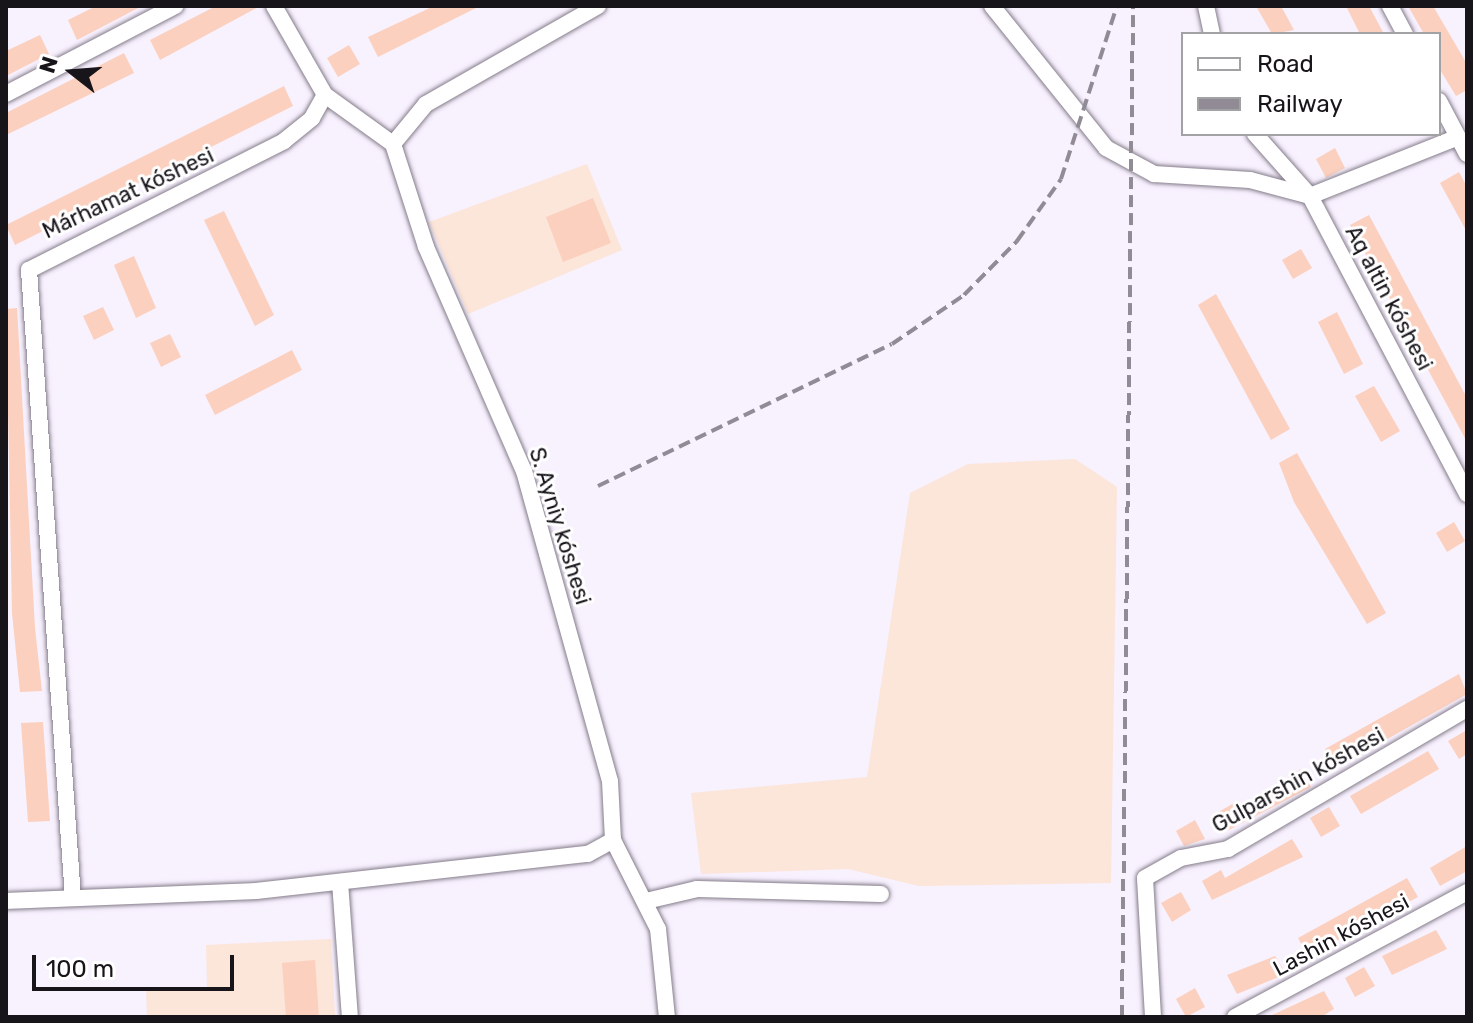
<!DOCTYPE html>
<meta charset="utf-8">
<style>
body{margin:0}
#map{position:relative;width:1473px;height:1023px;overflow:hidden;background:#f8f1fe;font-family:Rubik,sans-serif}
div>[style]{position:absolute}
.industrial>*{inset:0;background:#fce5d9}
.building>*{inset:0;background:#fbd0be}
.roads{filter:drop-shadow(0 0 2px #847c8a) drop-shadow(0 0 2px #847c8a)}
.minor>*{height:16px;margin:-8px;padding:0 8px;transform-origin:8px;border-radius:8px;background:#fff}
.rail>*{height:4px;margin-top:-2px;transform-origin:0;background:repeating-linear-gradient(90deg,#908b95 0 12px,transparent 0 18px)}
span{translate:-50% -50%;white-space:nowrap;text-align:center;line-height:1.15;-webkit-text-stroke:6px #fff;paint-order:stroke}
.street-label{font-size:22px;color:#17141a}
.frame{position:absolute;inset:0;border:8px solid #17141a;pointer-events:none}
.legend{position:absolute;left:1181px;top:32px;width:260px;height:104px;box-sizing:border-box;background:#fff;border:2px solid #a2a1a3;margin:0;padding:10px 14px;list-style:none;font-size:24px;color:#17141a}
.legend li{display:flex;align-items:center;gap:16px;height:40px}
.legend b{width:40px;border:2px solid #a2a1a3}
.north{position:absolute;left:32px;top:32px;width:80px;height:80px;-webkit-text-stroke:6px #fff;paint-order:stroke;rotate:287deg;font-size:22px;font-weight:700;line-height:32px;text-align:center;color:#17141a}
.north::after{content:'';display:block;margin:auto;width:28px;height:36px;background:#17141a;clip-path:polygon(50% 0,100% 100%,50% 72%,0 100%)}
.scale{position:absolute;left:32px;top:955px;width:202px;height:36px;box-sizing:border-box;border:4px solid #17141a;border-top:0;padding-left:10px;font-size:24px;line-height:28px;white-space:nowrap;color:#17141a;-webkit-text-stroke:6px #fff;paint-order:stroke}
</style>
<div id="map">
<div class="industrial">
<div style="clip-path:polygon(587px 164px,622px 250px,468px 314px,429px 222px)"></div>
<div style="clip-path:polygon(1075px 459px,1117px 487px,1111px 883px,919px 886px,848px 869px,701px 874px,691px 793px,867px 777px,910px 493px,968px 464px)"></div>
<div style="clip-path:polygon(331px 939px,335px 1017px,147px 1017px,146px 989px,207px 988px,206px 945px)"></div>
</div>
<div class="building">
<div style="clip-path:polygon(96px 6px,142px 6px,77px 40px,68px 20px)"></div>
<div style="clip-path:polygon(216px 6px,260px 6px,160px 60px,150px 40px)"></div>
<div style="clip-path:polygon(434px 6px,480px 6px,378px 57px,368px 37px)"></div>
<div style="clip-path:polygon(1256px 6px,1281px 6px,1294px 30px,1272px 34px)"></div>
<div style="clip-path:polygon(1346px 6px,1369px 6px,1384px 34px,1360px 34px)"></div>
<div style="clip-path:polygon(1408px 6px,1433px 6px,1467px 64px,1467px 90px,1456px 96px,1439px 68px,1439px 34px,1424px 34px)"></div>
<div style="clip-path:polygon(40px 35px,49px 54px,6px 76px,6px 51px)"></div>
<div style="clip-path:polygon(349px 45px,360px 64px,338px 77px,327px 58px)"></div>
<div style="clip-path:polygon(124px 53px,134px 73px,6px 135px,6px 113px)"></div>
<div style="clip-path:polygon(284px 86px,293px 106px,15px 245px,6px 225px)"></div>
<div style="clip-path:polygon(1335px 148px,1345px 168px,1326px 178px,1316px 159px)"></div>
<div style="clip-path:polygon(1459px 172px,1467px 187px,1467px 232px,1440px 183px)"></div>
<div style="clip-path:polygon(593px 198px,611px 243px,563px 262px,546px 217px)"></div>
<div style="clip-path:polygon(224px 211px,274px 315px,255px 326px,204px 220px)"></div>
<div style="clip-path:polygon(1369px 215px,1467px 398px,1467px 442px,1350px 225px)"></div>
<div style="clip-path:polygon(1301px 249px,1312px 268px,1293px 279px,1282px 260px)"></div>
<div style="clip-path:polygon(134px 256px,156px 308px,136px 318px,114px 265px)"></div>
<div style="clip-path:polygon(1216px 294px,1290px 429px,1271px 440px,1198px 305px)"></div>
<div style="clip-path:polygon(103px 307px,114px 330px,94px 340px,83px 316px)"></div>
<div style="clip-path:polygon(17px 308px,35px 628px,42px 691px,20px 692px,12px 613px,6px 309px)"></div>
<div style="clip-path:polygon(1337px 312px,1363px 364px,1344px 374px,1318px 322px)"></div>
<div style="clip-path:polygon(170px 334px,181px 357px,161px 367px,150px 343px)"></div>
<div style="clip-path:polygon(292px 350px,302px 370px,215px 415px,205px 395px)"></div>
<div style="clip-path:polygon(1374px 386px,1400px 431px,1381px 442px,1355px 396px)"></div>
<div style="clip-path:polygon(1297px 453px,1386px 613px,1367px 624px,1294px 502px,1279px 463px)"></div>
<div style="clip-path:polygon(1454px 522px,1465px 541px,1447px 552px,1436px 533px)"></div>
<div style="clip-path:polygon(1459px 674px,1467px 694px,1336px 768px,1325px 749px)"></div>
<div style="clip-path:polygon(43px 722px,50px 821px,28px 822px,21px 723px)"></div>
<div style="clip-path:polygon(1467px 730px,1467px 754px,1459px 759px,1448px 741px)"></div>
<div style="clip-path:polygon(1428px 751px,1439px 769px,1361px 814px,1350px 796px)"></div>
<div style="clip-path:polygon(1301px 769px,1311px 787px,1225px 832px,1215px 814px,1234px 803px,1238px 809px)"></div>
<div style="clip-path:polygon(1329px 807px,1340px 826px,1321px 837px,1310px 818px)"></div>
<div style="clip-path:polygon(1195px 820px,1205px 839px,1184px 846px,1176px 831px)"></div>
<div style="clip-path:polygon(1292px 839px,1303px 857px,1212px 900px,1202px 881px,1221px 870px,1225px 878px)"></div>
<div style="clip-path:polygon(1467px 846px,1467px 871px,1440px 886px,1430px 868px)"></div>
<div style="clip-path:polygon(1407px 878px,1418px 897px,1308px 956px,1298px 938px)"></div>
<div style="clip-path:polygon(1181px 892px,1191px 910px,1172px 922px,1161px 903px)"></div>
<div style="clip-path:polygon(1436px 930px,1447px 949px,1392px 975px,1382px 956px)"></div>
<div style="clip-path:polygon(1275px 956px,1286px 974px,1237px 994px,1227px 975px)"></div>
<div style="clip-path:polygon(315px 960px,319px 1017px,286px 1017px,282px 963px)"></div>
<div style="clip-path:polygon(1364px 967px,1375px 986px,1355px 997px,1345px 978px)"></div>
<div style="clip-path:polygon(1195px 988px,1205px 1007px,1186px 1017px,1176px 999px)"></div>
<div style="clip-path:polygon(1324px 991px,1334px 1009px,1321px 1017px,1268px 1017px)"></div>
</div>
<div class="roads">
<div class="minor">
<div style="left:274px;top:6px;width:103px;rotate:60.2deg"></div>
<div style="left:325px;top:95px;width:84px;rotate:35.8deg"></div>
<div style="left:393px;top:144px;width:108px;rotate:72.2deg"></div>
<div style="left:426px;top:247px;width:244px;rotate:66.4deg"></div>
<div style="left:524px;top:471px;width:322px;rotate:74.5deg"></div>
<div style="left:610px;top:781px;width:59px;rotate:87.1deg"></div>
<div style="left:613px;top:840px;width:100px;rotate:63.2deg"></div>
<div style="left:658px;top:929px;width:88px;rotate:84.2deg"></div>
<div style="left:992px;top:6px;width:182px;rotate:51.2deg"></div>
<div style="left:1106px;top:148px;width:55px;rotate:28.4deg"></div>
<div style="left:1154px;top:174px;width:96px;rotate:3.6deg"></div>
<div style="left:1250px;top:180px;width:62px;rotate:14.9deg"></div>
<div style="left:1310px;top:196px;width:159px;rotate:-21.7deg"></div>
<div style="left:1206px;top:6px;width:29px;rotate:78deg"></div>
<div style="left:1390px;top:6px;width:32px;rotate:62deg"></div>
<div style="left:6px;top:94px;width:191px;rotate:-27.5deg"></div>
<div style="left:1439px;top:101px;width:60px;rotate:62.2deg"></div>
<div style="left:1255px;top:134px;width:83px;rotate:48.4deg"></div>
<div style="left:1310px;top:196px;width:337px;rotate:62.2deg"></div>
<div style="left:393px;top:144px;width:52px;rotate:-50.5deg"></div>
<div style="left:426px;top:104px;width:198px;rotate:-29.7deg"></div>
<div style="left:340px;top:882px;width:135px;rotate:85.8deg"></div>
<div style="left:73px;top:898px;width:630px;rotate:-94.01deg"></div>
<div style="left:29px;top:270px;width:286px;rotate:-26.8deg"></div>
<div style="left:284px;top:141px;width:36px;rotate:-39deg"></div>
<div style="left:312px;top:118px;width:26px;rotate:-61deg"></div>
<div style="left:6px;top:901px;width:250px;rotate:-2.3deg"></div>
<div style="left:256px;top:891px;width:334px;rotate:-6.4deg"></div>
<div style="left:588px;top:854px;width:29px;rotate:-29deg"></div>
<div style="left:646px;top:901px;width:52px;rotate:-13.2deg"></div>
<div style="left:697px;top:889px;width:184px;rotate:1.6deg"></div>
<div style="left:1153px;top:1017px;width:139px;rotate:-93.3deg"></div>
<div style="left:1145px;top:878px;width:41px;rotate:-29.1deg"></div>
<div style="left:1181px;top:858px;width:48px;rotate:-10.8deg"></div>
<div style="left:1228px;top:849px;width:277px;rotate:-30.4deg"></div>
<div style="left:1235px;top:1017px;width:264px;rotate:-28.3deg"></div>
</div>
</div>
<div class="rail">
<div style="left:598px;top:486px;width:326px;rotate:-25.8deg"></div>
<div style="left:892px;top:344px;width:87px;rotate:-34.2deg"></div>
<div style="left:964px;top:295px;width:76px;rotate:-45.5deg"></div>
<div style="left:1017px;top:241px;width:76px;rotate:-54.6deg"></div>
<div style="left:1061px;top:179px;width:182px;rotate:-72.1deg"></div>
<div style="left:1122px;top:1017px;width:1011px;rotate:-89.38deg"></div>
</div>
<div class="street-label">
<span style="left:128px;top:193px;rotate:-25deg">Márhamat kóshesi</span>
<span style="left:1389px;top:298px;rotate:62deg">Aq altin kóshesi</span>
<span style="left:560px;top:526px;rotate:73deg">S. Ayniy kóshesi</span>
<span style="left:1298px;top:780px;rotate:-29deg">Gulparshin kóshesi</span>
<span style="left:1341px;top:935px;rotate:-28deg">Lashin kóshesi</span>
</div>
<div class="frame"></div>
<ul class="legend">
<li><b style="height:10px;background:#fff"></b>Road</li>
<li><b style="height:10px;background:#908b95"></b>Railway</li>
</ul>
<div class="north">N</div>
<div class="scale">100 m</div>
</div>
